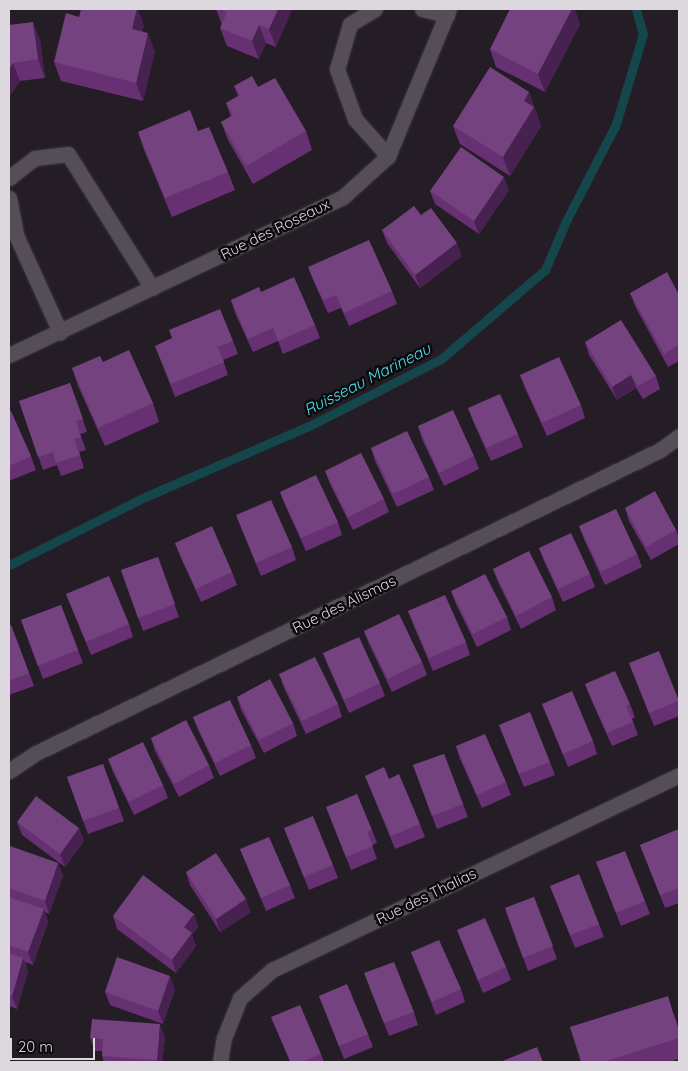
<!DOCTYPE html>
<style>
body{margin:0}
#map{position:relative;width:688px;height:1071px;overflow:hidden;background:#241d26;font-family:Quicksand,sans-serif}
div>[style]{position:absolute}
.stream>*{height:9px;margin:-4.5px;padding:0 4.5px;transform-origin:4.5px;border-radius:4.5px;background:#15464b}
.roads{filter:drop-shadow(0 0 1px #403941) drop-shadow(0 0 1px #403941)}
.street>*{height:15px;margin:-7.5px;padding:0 7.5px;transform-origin:7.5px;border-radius:7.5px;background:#554d57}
.wall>*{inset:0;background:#673073}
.shaded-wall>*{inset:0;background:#47214f}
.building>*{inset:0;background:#74427f}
span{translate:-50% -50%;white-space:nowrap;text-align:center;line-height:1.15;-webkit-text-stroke:5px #0c090c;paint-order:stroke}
.street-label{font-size:15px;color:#ddd8de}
.water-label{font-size:16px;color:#48e4f3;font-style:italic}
.frame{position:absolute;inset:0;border:10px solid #ddd8de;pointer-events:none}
.scale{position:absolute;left:10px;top:1038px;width:85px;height:22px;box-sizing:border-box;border:2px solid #ddd8de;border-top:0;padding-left:6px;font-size:15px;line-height:18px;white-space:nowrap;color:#ddd8de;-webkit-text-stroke:4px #0c090c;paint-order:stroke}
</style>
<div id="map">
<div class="stream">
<div style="left:9px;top:565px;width:154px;rotate:-26.6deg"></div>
<div style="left:147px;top:496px;width:181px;rotate:-23.4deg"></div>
<div style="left:313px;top:424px;width:144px;rotate:-26.9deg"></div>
<div style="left:441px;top:359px;width:137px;rotate:-40.6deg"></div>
<div style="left:545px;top:270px;width:53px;rotate:-66.8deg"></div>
<div style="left:566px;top:221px;width:109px;rotate:-62.7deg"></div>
<div style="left:616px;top:124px;width:94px;rotate:-73.3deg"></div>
<div style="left:643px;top:34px;width:26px;rotate:-106deg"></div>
</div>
<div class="roads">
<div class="street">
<div style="left:375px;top:9px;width:29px;rotate:149deg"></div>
<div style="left:350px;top:24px;width:47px;rotate:106.1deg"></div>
<div style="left:337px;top:69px;width:53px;rotate:70.2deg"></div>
<div style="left:355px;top:119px;width:50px;rotate:48.3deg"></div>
<div style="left:422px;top:9px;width:26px;rotate:13deg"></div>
<div style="left:9px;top:178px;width:33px;rotate:-38deg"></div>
<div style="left:35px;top:158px;width:33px;rotate:-7deg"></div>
<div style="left:68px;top:154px;width:158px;rotate:57.9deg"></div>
<div style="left:9px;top:198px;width:38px;rotate:79deg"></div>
<div style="left:16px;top:235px;width:107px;rotate:65.6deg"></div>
<div style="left:9px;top:355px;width:369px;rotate:-25.3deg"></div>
<div style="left:343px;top:197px;width:61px;rotate:-42.3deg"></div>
<div style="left:388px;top:156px;width:159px;rotate:-67.5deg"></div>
<div style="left:9px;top:771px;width:32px;rotate:-34deg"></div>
<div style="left:36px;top:753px;width:694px;rotate:-25.9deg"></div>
<div style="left:660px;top:450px;width:24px;rotate:-36deg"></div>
<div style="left:220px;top:1062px;width:24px;rotate:-81deg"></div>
<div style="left:224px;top:1038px;width:43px;rotate:-68.2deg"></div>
<div style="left:240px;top:998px;width:43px;rotate:-41.2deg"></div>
<div style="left:272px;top:970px;width:451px;rotate:-25.6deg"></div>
</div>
</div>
<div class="wall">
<div style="clip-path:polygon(216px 9px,292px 9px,276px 47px,266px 43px,259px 59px,227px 46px,220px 28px,222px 25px)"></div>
<div style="clip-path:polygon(79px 17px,144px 25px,142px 31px,155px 51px,143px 101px,61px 81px,54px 62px)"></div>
<div style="clip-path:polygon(580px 24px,545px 92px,496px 67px,490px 49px)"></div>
<div style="clip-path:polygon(9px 25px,40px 40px,45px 78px,20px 81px,9px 97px)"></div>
<div style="clip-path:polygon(234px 86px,258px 87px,306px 131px,312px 150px,253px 184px,228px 140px,221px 122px,231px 117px,226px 103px,238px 96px)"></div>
<div style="clip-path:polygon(529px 92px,541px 126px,510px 176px,460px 144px,453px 126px)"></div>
<div style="clip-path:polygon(138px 132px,228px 172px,235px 190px,172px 217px,144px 150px)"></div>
<div style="clip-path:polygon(509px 190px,479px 234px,435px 204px,430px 191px)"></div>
<div style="clip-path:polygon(421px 215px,462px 256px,420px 288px,387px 243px,382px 230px)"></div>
<div style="clip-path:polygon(308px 267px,392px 291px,397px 304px,349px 326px,341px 308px,328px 313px,313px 280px)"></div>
<div style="clip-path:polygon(261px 292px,315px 325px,320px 338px,283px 354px,278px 341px,253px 352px,235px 313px,231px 300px)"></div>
<div style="clip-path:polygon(630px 293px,679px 295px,679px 361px,668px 367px,635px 306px)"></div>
<div style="clip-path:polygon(233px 341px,238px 354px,223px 360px,228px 375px,175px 397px,155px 346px)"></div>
<div style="clip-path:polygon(585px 342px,656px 376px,660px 389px,643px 399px,636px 388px,617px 400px,589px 355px)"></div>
<div style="clip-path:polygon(103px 362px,153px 403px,159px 422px,105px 446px,78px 386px,72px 368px)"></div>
<div style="clip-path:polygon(520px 375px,581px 405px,585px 418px,547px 436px,525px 388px)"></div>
<div style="clip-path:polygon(70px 383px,87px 432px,80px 434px,86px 450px,79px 452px,84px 468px,61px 476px,57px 465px,43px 470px,19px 401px)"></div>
<div style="clip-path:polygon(468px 408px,518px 434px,523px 447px,491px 461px,473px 421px)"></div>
<div style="clip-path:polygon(9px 412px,31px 456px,36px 470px,9px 481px)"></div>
<div style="clip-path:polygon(418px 426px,474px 456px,479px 469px,444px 486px,422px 439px)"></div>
<div style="clip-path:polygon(371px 448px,429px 477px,434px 490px,397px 507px,375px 461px)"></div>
<div style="clip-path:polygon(325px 471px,384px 499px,389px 512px,353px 530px,330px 484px)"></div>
<div style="clip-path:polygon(280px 492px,338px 522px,342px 535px,306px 551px,285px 505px)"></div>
<div style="clip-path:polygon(625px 508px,676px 530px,679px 538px,679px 544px,651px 560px,629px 521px)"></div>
<div style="clip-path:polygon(236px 515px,292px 547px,296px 560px,261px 576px)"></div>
<div style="clip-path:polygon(579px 526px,637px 554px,642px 567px,605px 585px,584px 539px)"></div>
<div style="clip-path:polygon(175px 543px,232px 572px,237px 585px,201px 602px,180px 556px)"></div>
<div style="clip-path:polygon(539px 548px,590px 574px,595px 587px,563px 602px,544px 561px)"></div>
<div style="clip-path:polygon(158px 557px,179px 617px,143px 631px,121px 570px)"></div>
<div style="clip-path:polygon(493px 569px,552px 597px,556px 610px,521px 629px,498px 582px)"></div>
<div style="clip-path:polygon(451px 591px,507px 617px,511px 630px,477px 647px,456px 604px)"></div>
<div style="clip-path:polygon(66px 594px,129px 624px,133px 637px,91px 655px)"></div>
<div style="clip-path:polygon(61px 605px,83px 663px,43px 679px,21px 620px)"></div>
<div style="clip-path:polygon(408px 611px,466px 642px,470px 655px,433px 671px,413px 624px)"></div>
<div style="clip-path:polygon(11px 625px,34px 686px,9px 695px,9px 626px)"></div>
<div style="clip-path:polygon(364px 631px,422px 662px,427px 675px,392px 692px,369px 644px)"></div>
<div style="clip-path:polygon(323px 653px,380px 683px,385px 696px,349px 713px,328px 666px)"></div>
<div style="clip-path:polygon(629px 663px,679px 701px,679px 716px,654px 726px)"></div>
<div style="clip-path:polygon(279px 674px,338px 704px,342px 717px,306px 734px,284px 688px)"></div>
<div style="clip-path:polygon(585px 684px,630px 704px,635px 717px,632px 719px,638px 735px,612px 746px,590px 697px)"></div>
<div style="clip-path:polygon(237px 697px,293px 723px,297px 736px,264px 753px,241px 710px)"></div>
<div style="clip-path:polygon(542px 704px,593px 741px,597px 754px,568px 767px)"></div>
<div style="clip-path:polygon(193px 717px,251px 745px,256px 758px,220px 776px,198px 730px)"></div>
<div style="clip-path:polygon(499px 725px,550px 762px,555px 775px,524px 787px)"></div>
<div style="clip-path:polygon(151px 738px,209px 765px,214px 778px,179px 797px,155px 751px)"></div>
<div style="clip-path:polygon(456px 746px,506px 782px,511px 795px,482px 808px,460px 759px)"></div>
<div style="clip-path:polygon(444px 754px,468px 817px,437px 829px,413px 765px)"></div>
<div style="clip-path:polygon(108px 759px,163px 785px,168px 798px,134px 815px,113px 772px)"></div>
<div style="clip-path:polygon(103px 764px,124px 821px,88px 834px,67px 777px)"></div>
<div style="clip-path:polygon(365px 776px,420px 824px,425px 837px,395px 849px)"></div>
<div style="clip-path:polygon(326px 807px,372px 830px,377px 843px,372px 845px,377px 859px,351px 870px)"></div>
<div style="clip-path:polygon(17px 822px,79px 828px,84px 841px,65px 867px,22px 835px)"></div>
<div style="clip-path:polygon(284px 828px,333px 865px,338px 878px,309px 890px)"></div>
<div style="clip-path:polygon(679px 829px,679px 903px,665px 908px,640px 845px)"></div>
<div style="clip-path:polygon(9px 849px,58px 863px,63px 876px,49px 914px,45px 912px,48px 922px,33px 965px,25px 962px,28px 971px,17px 1009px,9px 1006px)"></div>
<div style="clip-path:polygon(240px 849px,290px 885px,295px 898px,266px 911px)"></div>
<div style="clip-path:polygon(186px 872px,251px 912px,220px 932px,190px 885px)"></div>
<div style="clip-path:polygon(601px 875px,645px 901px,650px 914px,621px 926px)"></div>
<div style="clip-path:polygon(550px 886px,599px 924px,604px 937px,575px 948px)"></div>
<div style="clip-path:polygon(534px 897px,557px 959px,528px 971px,505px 908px)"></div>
<div style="clip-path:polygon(194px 914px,198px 927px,192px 935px,196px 946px,176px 973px,117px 929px,113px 916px)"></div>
<div style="clip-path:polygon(457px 930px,506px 967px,511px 980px,483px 993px)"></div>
<div style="clip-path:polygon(411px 952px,461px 989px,465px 1002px,436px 1015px)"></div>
<div style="clip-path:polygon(369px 986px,414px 1012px,418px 1025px,389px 1036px)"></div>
<div style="clip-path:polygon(175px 989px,163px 1024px,110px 1005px,105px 992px)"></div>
<div style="clip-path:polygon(319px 996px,368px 1034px,373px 1047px,344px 1059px)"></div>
<div style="clip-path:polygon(674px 1014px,679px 1030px,679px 1059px,668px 1062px,581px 1062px)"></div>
<div style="clip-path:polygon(271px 1017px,321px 1054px,324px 1062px,290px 1062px)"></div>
<div style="clip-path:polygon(165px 1037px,162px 1062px,104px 1062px,102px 1056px,102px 1051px,95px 1051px,90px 1038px)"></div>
</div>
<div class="shaded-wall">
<div style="clip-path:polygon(137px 9px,138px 9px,144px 25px,139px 47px,132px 29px)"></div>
<div style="clip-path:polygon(278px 9px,292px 9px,276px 47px,269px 29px)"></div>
<div style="clip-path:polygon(565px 9px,575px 9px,580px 24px,545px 92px,538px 74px)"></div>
<div style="clip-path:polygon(33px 22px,40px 40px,45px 78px,38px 59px)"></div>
<div style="clip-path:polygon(259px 25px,266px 43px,259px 59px,252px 41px)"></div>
<div style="clip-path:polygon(148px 33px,155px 51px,143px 101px,136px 83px)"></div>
<div style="clip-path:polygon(13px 63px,20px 81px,9px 97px,9px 69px)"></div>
<div style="clip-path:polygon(529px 92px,541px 126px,510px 176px,503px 157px,524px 101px)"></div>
<div style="clip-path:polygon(504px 177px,509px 190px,479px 234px,474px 221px)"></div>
<div style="clip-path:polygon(457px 243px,462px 256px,420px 288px,415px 275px)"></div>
<div style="clip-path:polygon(631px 375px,636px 388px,617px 400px,612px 387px)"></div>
<div style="clip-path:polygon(79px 828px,84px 841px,65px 867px,60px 854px)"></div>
<div style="clip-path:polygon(58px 863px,63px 876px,49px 914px,45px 901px)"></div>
<div style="clip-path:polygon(246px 899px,251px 912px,220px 932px,216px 919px)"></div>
<div style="clip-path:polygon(44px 909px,48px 922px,33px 965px,28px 952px)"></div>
<div style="clip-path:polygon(194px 914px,198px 927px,192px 935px,196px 946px,176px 973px,172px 960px,184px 927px)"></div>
<div style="clip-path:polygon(23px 958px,28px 971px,17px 1009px,12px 996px)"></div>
<div style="clip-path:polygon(170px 976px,175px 989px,163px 1024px,158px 1011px)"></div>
<div style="clip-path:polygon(160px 1024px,165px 1037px,162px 1062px,158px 1062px,157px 1060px)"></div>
</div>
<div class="building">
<div style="clip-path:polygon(81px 9px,137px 9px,132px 29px,148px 33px,136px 83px,54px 62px,66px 13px,79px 17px)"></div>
<div style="clip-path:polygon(217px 9px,278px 9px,269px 29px,259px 25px,252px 41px,220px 28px,227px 12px)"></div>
<div style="clip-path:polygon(510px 9px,572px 9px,538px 74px,490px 49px)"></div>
<div style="clip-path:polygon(33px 22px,38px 59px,13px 63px,9px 69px,9px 25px)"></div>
<div style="clip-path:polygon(490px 67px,529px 92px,524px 101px,534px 107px,503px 157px,453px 126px)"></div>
<div style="clip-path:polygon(252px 76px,258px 87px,275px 78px,306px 131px,246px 166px,221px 122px,233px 115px,226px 103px,240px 95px,234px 86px)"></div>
<div style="clip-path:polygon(190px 110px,198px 131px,209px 127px,228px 172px,165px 198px,138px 132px)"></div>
<div style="clip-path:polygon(461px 147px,504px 177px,474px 221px,430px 191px)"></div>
<div style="clip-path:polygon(414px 206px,421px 215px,431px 208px,457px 243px,415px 275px,382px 230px)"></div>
<div style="clip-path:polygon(369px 240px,392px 291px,344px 313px,336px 295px,323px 300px,308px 267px)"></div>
<div style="clip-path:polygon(667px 272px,679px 295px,679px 345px,664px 354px,630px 293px)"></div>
<div style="clip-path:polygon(294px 277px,315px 325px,278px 341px,273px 328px,248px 339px,231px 300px,259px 287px,261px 292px)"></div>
<div style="clip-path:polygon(220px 309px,233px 341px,218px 347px,224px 362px,171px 384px,155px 346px,172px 338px,169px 330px)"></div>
<div style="clip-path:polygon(621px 320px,656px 376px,638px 386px,631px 375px,612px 387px,585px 342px)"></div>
<div style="clip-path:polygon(129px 350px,153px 403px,98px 428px,72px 368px,100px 356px,103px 362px)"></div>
<div style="clip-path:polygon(559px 357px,581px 405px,542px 423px,520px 375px)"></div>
<div style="clip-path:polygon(70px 383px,83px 419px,76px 421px,81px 437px,74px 439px,80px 455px,56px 463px,53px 452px,38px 457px,19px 401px)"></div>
<div style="clip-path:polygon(500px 394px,518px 434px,486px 448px,468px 408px)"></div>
<div style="clip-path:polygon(453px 410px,474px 456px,439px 473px,418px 426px)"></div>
<div style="clip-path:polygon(11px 411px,31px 456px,9px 466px,9px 412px)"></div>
<div style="clip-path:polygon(407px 431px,429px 477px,393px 494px,371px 448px)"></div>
<div style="clip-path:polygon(361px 453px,384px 499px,348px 517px,325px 471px)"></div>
<div style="clip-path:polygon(316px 475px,338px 522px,301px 538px,280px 492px)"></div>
<div style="clip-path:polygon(655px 491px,676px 530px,646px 547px,625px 508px)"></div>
<div style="clip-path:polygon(271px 500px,292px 547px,256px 563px,236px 515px)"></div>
<div style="clip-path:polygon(616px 509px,637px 554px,601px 572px,579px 526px)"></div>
<div style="clip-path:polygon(212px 526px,232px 572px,196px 589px,175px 543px)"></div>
<div style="clip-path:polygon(571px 533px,590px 574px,558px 589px,539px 548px)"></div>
<div style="clip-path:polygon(529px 551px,552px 597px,516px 616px,493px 569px)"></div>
<div style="clip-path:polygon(158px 557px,175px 604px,138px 618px,121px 570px)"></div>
<div style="clip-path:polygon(485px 574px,507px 617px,473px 634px,451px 591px)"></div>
<div style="clip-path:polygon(109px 576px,129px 624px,86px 642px,66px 594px)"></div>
<div style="clip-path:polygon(445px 595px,466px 642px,429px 658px,408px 611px)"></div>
<div style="clip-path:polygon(61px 605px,78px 650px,38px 666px,21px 620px)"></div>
<div style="clip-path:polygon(399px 614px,422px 662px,388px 679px,364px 631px)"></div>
<div style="clip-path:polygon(11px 625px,29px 673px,9px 681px,9px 626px)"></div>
<div style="clip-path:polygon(359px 637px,380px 683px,344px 700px,323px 653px)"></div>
<div style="clip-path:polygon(659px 651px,679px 701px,649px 713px,629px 663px)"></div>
<div style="clip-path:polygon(315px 657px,338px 704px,302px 721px,279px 674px)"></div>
<div style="clip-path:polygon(615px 671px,630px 704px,626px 706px,633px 722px,607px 733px,585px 684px)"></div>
<div style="clip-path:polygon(270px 679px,293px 723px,259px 740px,237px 697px)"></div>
<div style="clip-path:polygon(572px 691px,593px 741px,563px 754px,542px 704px)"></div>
<div style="clip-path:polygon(230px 700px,251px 745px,215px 763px,193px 717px)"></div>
<div style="clip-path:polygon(530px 712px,550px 762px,519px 774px,499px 725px)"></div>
<div style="clip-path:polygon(186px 720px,209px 765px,174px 784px,151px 738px)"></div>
<div style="clip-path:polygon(485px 734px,506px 782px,477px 795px,456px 746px)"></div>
<div style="clip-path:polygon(143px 742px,163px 785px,129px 802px,108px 759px)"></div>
<div style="clip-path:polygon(444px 754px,463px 804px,432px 816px,413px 765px)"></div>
<div style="clip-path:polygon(103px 764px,119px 808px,83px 821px,67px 777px)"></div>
<div style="clip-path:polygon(384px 767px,389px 779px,399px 774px,420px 824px,391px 836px,365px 776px)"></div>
<div style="clip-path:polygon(357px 794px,372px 830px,367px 832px,373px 846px,346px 857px,326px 807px)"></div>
<div style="clip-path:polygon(36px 796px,79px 828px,60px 854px,17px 822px)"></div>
<div style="clip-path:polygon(313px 816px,333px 865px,304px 877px,284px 828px)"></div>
<div style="clip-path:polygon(679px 829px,679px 888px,660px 895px,640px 845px)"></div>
<div style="clip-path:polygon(269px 837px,290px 885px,261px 898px,240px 849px)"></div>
<div style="clip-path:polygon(10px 846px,58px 863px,45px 901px,9px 888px,9px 849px)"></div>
<div style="clip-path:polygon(625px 851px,645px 901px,616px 913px,596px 862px)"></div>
<div style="clip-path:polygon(216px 853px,246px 899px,216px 919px,186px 872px)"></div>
<div style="clip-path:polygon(579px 874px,599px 924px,570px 935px,550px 886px)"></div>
<div style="clip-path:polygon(143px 875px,194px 914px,184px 927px,192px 933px,172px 960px,113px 916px)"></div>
<div style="clip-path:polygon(9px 897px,44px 909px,28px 952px,9px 945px)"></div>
<div style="clip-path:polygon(534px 897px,553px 946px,523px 958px,505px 908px)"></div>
<div style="clip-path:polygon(485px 918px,506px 967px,478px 980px,457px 930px)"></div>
<div style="clip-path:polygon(439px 940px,461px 989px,432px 1002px,411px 952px)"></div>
<div style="clip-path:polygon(9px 953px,23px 958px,12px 996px,9px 995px)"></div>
<div style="clip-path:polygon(117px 957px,170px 976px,158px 1011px,105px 992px)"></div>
<div style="clip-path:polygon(394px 962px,414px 1012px,384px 1023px,364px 973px)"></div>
<div style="clip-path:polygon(347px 984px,368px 1034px,339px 1046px,319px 996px)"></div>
<div style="clip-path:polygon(668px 996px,679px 1032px,679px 1038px,603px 1062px,581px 1062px,570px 1027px)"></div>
<div style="clip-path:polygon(300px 1005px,321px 1054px,302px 1062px,291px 1062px,271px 1017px)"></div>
<div style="clip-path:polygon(92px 1019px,160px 1024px,157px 1060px,102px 1056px,103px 1039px,90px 1038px)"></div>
<div style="clip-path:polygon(537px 1047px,543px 1062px,500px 1062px)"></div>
</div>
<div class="street-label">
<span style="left:275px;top:229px;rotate:-26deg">Rue des Roseaux</span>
<span style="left:344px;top:604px;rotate:-26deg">Rue des Alismas</span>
<span style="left:426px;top:896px;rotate:-26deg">Rue des Thalias</span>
</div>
<div class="water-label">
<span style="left:367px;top:379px;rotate:-27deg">Ruisseau Marineau</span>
</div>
<div class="frame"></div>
<div class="scale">20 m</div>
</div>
